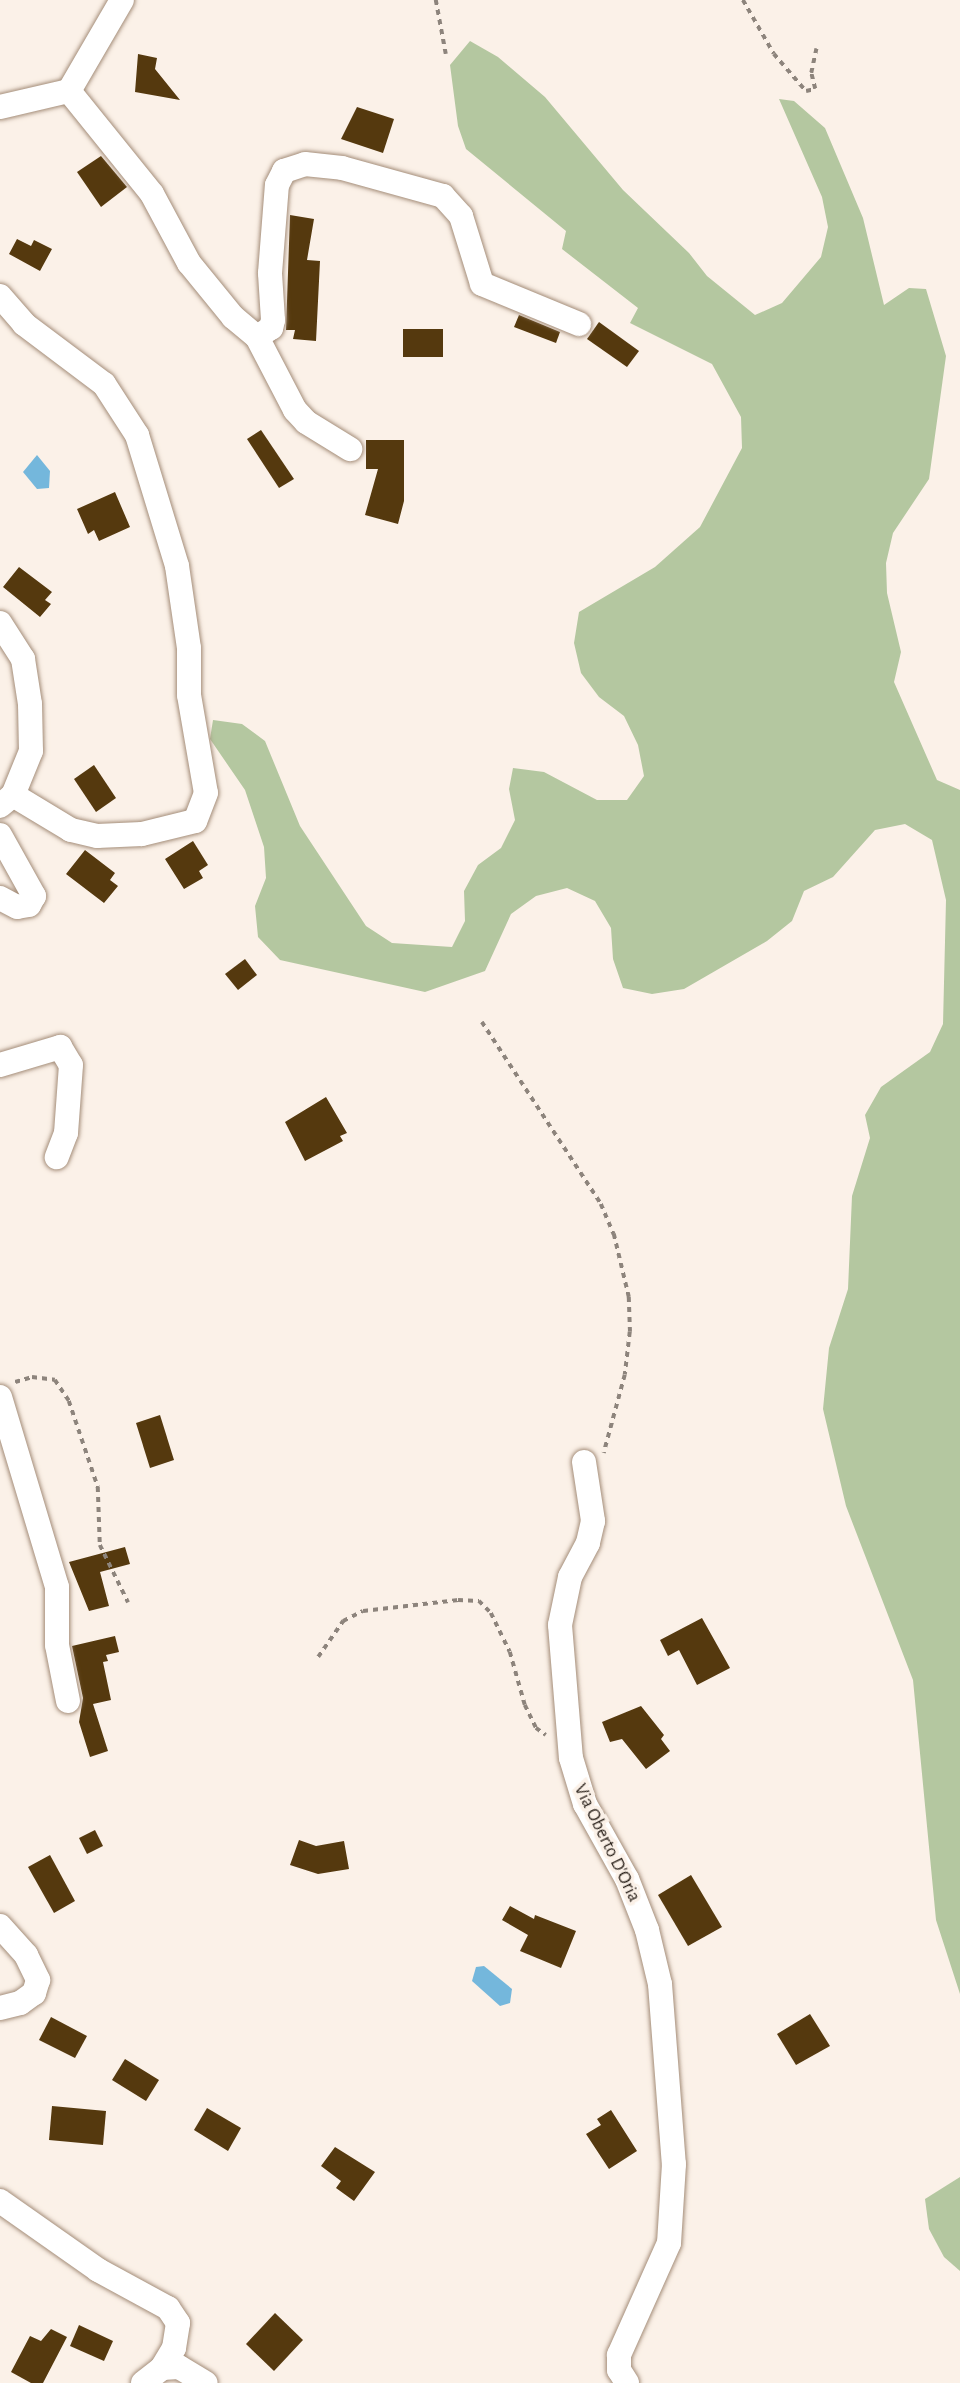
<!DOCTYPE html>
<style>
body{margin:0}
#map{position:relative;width:960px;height:2383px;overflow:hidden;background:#fbf1e8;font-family:"Alegreya Sans",sans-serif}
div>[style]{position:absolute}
.green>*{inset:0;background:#b4c7a0}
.water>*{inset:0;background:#74b7dc}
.building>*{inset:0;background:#55390e}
.path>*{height:3.5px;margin-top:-1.75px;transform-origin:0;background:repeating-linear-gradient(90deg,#8d847c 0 5px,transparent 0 10px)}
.roads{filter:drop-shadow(0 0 2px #a48d79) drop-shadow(0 0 2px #a48d79)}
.minor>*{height:24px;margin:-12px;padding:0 12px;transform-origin:12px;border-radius:12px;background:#fff}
span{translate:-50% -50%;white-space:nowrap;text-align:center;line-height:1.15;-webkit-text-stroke:7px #fbf1e8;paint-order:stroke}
.street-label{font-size:19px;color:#281f18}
</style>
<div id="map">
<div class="green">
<div style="clip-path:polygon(470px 41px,498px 57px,545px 97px,623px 190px,689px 253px,707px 276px,755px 315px,782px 303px,821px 257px,828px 227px,822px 197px,779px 99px,794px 101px,825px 128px,863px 218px,884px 305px,909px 288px,926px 289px,946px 356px,929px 479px,893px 533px,886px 563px,887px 593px,901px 652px,894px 682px,937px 780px,960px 790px,960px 1994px,936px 1920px,913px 1680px,846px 1506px,823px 1409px,829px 1348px,848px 1289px,852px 1196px,870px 1138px,865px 1115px,881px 1087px,930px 1052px,943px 1024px,946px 900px,932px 840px,905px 824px,875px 830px,833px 877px,804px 891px,792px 921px,767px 941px,684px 989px,652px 994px,623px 988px,613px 959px,611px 928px,595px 901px,567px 888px,536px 896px,511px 914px,485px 971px,425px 992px,280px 960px,258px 937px,255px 906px,266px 878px,264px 847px,245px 790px,210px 739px,213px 720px,242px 724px,265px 741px,300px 826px,366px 926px,392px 943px,452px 947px,465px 921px,464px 891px,478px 865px,501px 848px,515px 820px,509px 789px,513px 768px,544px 772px,597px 800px,627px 800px,644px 776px,638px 745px,624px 716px,599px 697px,581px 673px,574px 643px,579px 612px,655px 567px,700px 527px,742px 448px,741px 417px,712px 364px,630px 323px,638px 308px,562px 249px,566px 231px,466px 149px,458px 126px,450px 65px)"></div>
<div style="clip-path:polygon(960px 2177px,960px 2271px,944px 2257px,929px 2229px,925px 2199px)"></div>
</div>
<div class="water">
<div style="clip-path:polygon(37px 455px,50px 471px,49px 488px,37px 489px,23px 472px)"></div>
<div style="clip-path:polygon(484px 1966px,512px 1989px,510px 2003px,500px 2006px,472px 1981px,476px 1967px)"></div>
</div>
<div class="building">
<div style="clip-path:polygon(138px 54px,157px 58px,155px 69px,180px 100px,135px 92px)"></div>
<div style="clip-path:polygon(357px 107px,394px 119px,383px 153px,341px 139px)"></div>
<div style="clip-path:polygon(101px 156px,127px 187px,101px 207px,77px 172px)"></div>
<div style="clip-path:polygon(290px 215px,314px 219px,307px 260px,320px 261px,316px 341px,293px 339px,295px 330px,286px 330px)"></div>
<div style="clip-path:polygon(17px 239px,31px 246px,34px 240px,52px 249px,40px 271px,9px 254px)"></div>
<div style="clip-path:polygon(519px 315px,560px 332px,556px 343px,514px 327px)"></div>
<div style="clip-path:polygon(599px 322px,639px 351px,627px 367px,587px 339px)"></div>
<div style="clip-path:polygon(403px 329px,443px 329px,443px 357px,403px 357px)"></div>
<div style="clip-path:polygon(261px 430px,294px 479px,279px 488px,247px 439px)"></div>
<div style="clip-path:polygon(366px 440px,404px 440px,404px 501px,398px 524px,365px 515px,378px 469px,366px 469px)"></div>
<div style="clip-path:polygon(115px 492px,130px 527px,99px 541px,94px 530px,88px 534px,77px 509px)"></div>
<div style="clip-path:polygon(19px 567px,52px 592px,45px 600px,51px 604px,40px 617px,3px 587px)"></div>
<div style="clip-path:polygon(94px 765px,116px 798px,96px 812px,74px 779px)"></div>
<div style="clip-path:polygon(193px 841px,208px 865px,199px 871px,203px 878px,184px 889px,165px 859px)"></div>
<div style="clip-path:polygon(85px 850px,115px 873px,110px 880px,118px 886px,104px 903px,66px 874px)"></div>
<div style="clip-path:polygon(245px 959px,257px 975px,238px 990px,225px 974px)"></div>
<div style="clip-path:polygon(326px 1097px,347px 1133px,340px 1136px,343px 1141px,305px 1161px,285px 1122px)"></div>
<div style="clip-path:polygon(160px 1415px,174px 1460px,150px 1468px,136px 1423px)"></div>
<div style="clip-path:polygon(125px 1547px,130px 1564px,100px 1572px,109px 1606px,89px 1611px,69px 1562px)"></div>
<div style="clip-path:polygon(702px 1618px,730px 1668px,697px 1685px,679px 1650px,668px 1656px,660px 1640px)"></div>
<div style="clip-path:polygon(115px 1636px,119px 1652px,106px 1655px,108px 1661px,103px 1662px,111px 1700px,93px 1704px,108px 1751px,90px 1757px,79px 1722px,83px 1698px,72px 1646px)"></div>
<div style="clip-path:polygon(641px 1706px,664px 1735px,661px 1739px,670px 1751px,646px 1769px,622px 1739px,610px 1742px,602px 1722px)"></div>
<div style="clip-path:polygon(95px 1830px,103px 1846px,87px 1854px,79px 1838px)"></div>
<div style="clip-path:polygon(299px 1840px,316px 1846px,344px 1841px,349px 1869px,318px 1874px,290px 1865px)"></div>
<div style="clip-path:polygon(50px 1855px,75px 1901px,54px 1913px,28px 1867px)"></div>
<div style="clip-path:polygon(691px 1875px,722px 1927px,688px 1946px,658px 1895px)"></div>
<div style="clip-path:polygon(510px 1906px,534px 1919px,535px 1915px,576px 1931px,561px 1968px,520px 1951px,528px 1935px,502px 1920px)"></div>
<div style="clip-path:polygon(810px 2014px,830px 2046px,796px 2065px,777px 2034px)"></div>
<div style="clip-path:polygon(51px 2017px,87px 2036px,75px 2058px,39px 2040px)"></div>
<div style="clip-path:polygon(125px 2059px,159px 2080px,146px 2101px,112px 2080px)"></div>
<div style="clip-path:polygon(52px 2106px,106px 2111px,103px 2145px,49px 2140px)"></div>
<div style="clip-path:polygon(207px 2108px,241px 2128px,228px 2151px,194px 2130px)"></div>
<div style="clip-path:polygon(611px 2110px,637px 2151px,609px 2169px,586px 2134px,601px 2125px,597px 2119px)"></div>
<div style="clip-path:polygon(335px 2147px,375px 2172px,354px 2201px,336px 2188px,341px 2181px,321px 2166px)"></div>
<div style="clip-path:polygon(275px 2313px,303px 2340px,274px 2371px,246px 2344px)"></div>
<div style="clip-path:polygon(79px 2325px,113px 2341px,104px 2361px,70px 2346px)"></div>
<div style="clip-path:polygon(51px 2329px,67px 2337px,43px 2383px,31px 2383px,11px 2372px,30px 2336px,41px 2341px)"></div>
</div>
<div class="path">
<div style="left:436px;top:0;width:55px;rotate:79.5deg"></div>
<div style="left:743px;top:0;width:62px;rotate:60.1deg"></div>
<div style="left:774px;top:54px;width:49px;rotate:49.1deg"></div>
<div style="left:806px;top:91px;width:9px;rotate:-13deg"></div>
<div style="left:815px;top:89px;width:16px;rotate:-104deg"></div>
<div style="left:811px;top:73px;width:25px;rotate:-78deg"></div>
<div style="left:482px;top:1022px;width:217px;rotate:56.8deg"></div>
<div style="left:601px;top:1204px;width:33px;rotate:67deg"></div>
<div style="left:614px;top:1234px;width:65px;rotate:76.6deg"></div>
<div style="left:629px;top:1297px;width:35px;rotate:88deg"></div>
<div style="left:630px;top:1332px;width:43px;rotate:96.6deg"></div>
<div style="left:625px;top:1375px;width:81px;rotate:105.1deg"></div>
<div style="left:15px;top:1382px;width:18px;rotate:-16deg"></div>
<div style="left:32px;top:1377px;width:23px;rotate:7deg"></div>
<div style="left:55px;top:1380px;width:25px;rotate:56deg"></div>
<div style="left:69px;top:1401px;width:91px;rotate:71.4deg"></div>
<div style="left:98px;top:1487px;width:58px;rotate:88deg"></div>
<div style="left:100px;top:1545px;width:64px;rotate:63.8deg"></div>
<div style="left:318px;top:1657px;width:44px;rotate:-55.2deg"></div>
<div style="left:343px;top:1621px;width:22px;rotate:-27deg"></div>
<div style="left:363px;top:1611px;width:96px;rotate:-6.6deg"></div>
<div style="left:458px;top:1600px;width:21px;rotate:3deg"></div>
<div style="left:479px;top:1601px;width:17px;rotate:45deg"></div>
<div style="left:491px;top:1613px;width:43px;rotate:64deg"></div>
<div style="left:510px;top:1652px;width:55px;rotate:74.2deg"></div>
<div style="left:525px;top:1705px;width:25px;rotate:64deg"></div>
<div style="left:536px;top:1728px;width:12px;rotate:35deg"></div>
</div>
<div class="roads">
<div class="minor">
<div style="left:69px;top:91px;width:132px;rotate:51.1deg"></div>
<div style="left:152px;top:194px;width:78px;rotate:61.8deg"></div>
<div style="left:189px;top:263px;width:70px;rotate:50.8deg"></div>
<div style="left:233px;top:317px;width:31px;rotate:40deg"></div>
<div style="left:257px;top:337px;width:82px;rotate:62.5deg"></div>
<div style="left:295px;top:410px;width:16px;rotate:47deg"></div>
<div style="left:306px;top:422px;width:52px;rotate:31.5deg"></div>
<div style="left:0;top:107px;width:71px;rotate:-13.1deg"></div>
<div style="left:69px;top:91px;width:105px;rotate:-59.8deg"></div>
<div style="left:0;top:296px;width:37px;rotate:49deg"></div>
<div style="left:24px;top:324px;width:100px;rotate:36.9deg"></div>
<div style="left:104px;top:384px;width:61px;rotate:57.1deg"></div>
<div style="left:137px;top:435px;width:137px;rotate:73deg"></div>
<div style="left:177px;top:566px;width:83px;rotate:81.7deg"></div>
<div style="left:189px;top:648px;width:47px;rotate:90deg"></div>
<div style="left:189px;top:695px;width:99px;rotate:80.2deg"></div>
<div style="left:206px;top:793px;width:30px;rotate:111deg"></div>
<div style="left:195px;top:821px;width:55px;rotate:166.2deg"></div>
<div style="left:142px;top:834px;width:45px;rotate:177.5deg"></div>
<div style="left:97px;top:836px;width:27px;rotate:-167deg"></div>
<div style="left:71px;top:830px;width:68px;rotate:-148.9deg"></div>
<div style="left:13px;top:795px;width:17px;rotate:140deg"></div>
<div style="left:257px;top:337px;width:17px;rotate:-33deg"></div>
<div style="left:271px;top:328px;width:8px;rotate:-76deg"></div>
<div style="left:273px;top:320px;width:47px;rotate:-93.7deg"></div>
<div style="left:270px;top:273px;width:88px;rotate:-85.5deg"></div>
<div style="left:277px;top:185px;width:16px;rotate:-63deg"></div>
<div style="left:284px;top:171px;width:22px;rotate:-18deg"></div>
<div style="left:305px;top:164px;width:37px;rotate:6deg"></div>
<div style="left:342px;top:168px;width:105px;rotate:15.5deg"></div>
<div style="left:443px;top:196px;width:27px;rotate:48deg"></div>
<div style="left:461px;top:216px;width:71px;rotate:72.8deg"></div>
<div style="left:482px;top:284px;width:105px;rotate:22.4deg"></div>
<div style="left:0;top:623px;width:43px;rotate:57.4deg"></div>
<div style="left:23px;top:659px;width:46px;rotate:81.2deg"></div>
<div style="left:30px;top:704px;width:47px;rotate:88.8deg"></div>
<div style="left:31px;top:751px;width:48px;rotate:112.2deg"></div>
<div style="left:0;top:835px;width:70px;rotate:60.9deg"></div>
<div style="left:34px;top:896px;width:10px;rotate:119deg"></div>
<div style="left:29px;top:905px;width:12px;rotate:171deg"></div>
<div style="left:17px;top:907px;width:19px;rotate:-152deg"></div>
<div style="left:0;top:1065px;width:63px;rotate:-16.7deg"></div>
<div style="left:60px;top:1047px;width:21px;rotate:59deg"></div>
<div style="left:71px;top:1065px;width:68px;rotate:94.2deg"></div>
<div style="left:66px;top:1133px;width:26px;rotate:111deg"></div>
<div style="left:0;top:1397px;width:198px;rotate:73.3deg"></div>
<div style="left:57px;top:1587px;width:58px;rotate:90deg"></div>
<div style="left:57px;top:1645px;width:57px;rotate:78.9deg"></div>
<div style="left:584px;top:1462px;width:60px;rotate:81.3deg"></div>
<div style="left:593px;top:1521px;width:23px;rotate:103deg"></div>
<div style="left:588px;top:1543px;width:38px;rotate:118deg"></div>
<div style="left:570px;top:1577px;width:49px;rotate:101.8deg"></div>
<div style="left:560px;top:1625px;width:133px;rotate:85.3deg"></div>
<div style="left:571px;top:1758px;width:48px;rotate:73.1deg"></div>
<div style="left:585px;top:1804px;width:86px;rotate:60.8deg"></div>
<div style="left:627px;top:1879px;width:55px;rotate:68.6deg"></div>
<div style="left:647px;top:1930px;width:56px;rotate:76.5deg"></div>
<div style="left:660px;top:1984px;width:181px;rotate:85.6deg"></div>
<div style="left:674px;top:2164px;width:79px;rotate:93.6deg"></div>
<div style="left:669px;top:2243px;width:123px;rotate:114.1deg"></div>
<div style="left:619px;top:2355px;width:15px;rotate:90deg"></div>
<div style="left:619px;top:2370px;width:15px;rotate:58deg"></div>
<div style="left:0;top:1926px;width:39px;rotate:48deg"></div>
<div style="left:26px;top:1955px;width:28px;rotate:64deg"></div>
<div style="left:38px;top:1980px;width:14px;rotate:107deg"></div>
<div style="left:34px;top:1993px;width:17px;rotate:144deg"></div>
<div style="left:20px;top:2003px;width:21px;rotate:166deg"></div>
<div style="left:0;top:2201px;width:120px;rotate:35.1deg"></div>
<div style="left:98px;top:2270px;width:80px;rotate:28.5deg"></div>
<div style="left:168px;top:2308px;width:18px;rotate:56deg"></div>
<div style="left:178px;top:2323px;width:25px;rotate:99deg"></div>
<div style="left:174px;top:2348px;width:23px;rotate:121deg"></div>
<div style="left:143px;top:2383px;width:24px;rotate:-38deg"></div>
<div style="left:162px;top:2368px;width:17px;rotate:-3deg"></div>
<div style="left:179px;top:2367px;width:31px;rotate:31deg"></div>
</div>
</div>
<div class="street-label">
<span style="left:607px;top:1843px;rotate:64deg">Via Oberto D'Oria</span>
</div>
</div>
